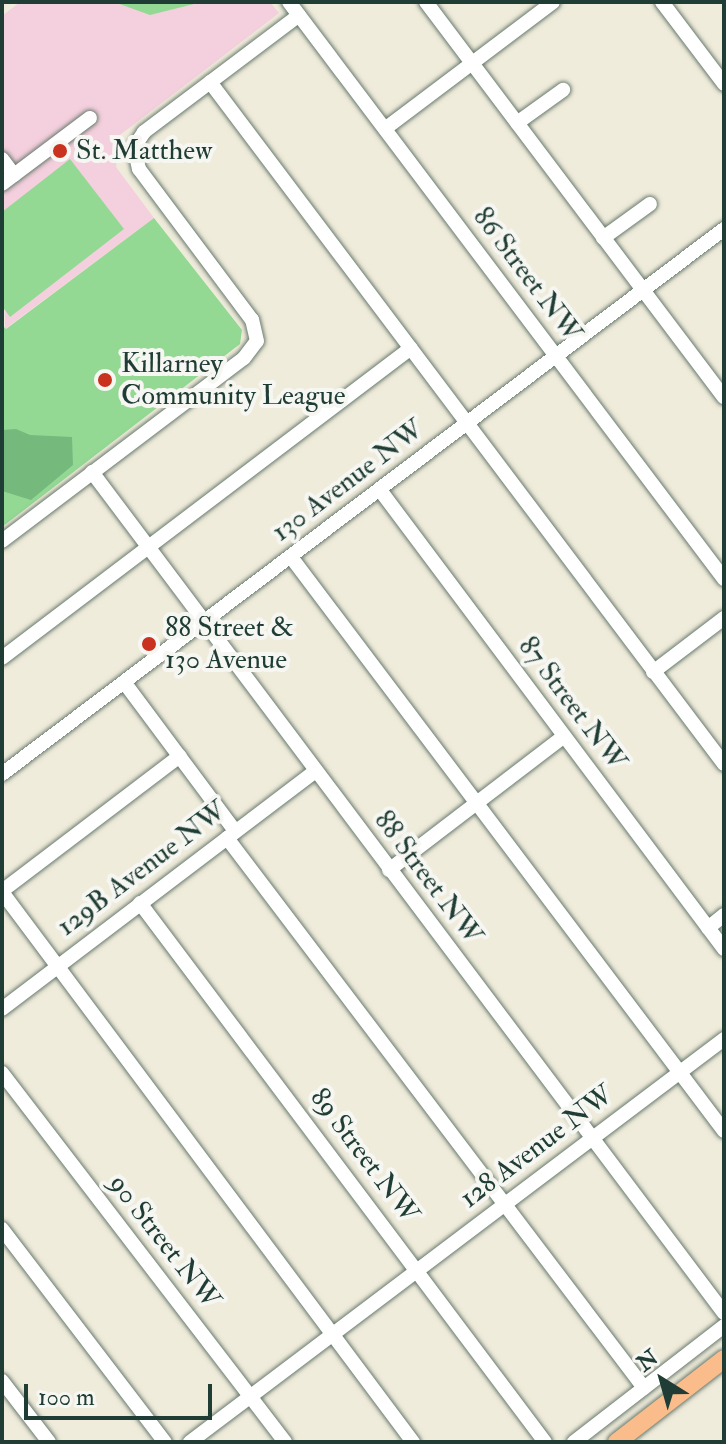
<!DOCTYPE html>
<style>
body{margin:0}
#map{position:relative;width:726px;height:1444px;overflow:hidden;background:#f0ecdb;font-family:"IM FELL Double Pica",serif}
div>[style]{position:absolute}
.built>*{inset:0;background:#f4cfdd}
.green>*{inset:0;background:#93d993}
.forest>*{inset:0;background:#76b97d}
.roads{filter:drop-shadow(0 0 2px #687a6e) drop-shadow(0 0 2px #687a6e)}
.minor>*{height:14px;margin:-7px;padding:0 7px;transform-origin:7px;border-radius:7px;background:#fff}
.major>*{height:18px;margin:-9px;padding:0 9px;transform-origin:9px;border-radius:9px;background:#fabc8b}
.dots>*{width:22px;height:22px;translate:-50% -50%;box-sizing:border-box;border:4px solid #f6f6f2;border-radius:50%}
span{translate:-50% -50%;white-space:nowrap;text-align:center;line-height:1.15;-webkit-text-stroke:8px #f6f6f2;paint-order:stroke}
.poi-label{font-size:28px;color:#1f3d34}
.left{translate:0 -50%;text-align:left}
.street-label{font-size:28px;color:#1f3d34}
.frame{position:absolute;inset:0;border:4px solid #1f3d34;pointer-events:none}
.north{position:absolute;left:622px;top:1340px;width:80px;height:80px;-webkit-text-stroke:6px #f6f6f2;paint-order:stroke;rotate:323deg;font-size:22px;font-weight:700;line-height:32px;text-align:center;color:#1f3d34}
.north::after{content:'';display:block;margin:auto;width:28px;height:36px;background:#1f3d34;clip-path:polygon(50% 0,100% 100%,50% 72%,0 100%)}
.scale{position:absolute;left:24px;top:1384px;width:188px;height:36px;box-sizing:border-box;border:4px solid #1f3d34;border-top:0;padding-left:10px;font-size:24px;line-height:28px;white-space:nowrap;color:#1f3d34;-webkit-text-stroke:6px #f6f6f2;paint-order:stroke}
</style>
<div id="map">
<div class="built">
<div style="clip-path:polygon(20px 2px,270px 2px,279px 13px,120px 135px,116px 167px,154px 218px,5px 329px,2px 16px)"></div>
</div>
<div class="green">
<div style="clip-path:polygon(114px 2px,202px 2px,150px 15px)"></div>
<div style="clip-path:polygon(70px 159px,124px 229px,10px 317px,2px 306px,2px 212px)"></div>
<div style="clip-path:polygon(154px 218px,242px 330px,240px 344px,2px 527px,2px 325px,6px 329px)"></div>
</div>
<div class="forest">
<div style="clip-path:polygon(16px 429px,30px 435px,72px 437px,73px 465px,31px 500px,2px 491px,2px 430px)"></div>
</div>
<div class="roads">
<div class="minor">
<div style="left:289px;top:2px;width:723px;rotate:52.99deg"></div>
<div style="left:426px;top:2px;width:495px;rotate:53deg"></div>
<div style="left:662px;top:2px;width:103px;rotate:52.9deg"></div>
<div style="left:210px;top:82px;width:854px;rotate:53deg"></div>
<div style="left:517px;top:123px;width:57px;rotate:-35.7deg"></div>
<div style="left:386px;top:128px;width:209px;rotate:-37deg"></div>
<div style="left:2px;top:159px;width:20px;rotate:53deg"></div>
<div style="left:2px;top:184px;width:110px;rotate:-36.9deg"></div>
<div style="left:603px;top:238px;width:58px;rotate:-35.9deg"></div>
<div style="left:92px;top:472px;width:1052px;rotate:53.08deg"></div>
<div style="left:380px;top:490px;width:574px;rotate:53.15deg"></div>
<div style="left:2px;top:541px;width:303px;rotate:-37.1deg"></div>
<div style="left:244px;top:358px;width:21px;rotate:-53deg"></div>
<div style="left:257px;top:341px;width:22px;rotate:-103deg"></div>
<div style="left:252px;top:320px;width:189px;rotate:-126.8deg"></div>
<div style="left:139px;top:169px;width:23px;rotate:-103deg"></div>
<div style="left:134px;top:147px;width:18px;rotate:-56deg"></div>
<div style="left:144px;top:132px;width:194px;rotate:-37deg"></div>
<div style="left:291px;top:557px;width:719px;rotate:52.97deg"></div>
<div style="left:2px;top:658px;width:513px;rotate:-37.16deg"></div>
<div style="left:653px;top:672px;width:89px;rotate:-37.3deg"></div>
<div style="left:124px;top:682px;width:186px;rotate:53.3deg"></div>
<div style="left:2px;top:774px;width:905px;rotate:-37.05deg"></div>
<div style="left:227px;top:838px;width:690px;rotate:52.83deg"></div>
<div style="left:389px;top:870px;width:220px;rotate:-37.4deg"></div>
<div style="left:2px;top:891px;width:223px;rotate:-37.2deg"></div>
<div style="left:2px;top:892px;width:687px;rotate:53.23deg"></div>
<div style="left:140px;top:903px;width:674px;rotate:53.08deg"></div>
<div style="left:708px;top:928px;width:21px;rotate:-39deg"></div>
<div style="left:2px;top:1009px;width:393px;rotate:-37.2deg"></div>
<div style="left:2px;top:1073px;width:465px;rotate:52.5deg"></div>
<div style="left:2px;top:1229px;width:268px;rotate:52.6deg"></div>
<div style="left:2px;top:1381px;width:77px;rotate:52.4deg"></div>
<div style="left:190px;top:1442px;width:669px;rotate:-37.04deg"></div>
<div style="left:574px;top:1442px;width:190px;rotate:-37.7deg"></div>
</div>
<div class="major">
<div style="left:617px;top:1442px;width:135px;rotate:-37.8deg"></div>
</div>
</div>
<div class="dots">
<div style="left:60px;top:151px;background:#c8321e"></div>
<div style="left:105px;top:380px;background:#c8321e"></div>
<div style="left:149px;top:644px;background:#c8321e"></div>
</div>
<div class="poi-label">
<span class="left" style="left:76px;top:151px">St. Matthew</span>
<span class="left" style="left:121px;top:380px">Killarney<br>Community League</span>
<span class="left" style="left:165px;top:644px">88 Street &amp;<br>130 Avenue</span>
</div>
<div class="street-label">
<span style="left:527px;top:275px;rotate:53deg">86 Street NW</span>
<span style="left:348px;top:481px;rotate:-37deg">130 Avenue NW</span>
<span style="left:572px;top:704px;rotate:53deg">87 Street NW</span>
<span style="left:142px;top:869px;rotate:-37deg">129B Avenue NW</span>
<span style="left:428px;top:878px;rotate:53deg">88 Street NW</span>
<span style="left:537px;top:1147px;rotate:-37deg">128 Avenue NW</span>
<span style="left:364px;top:1156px;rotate:53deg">89 Street NW</span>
<span style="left:164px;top:1242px;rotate:52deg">90 Street NW</span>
</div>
<div class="frame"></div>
<div class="north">N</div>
<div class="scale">100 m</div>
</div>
